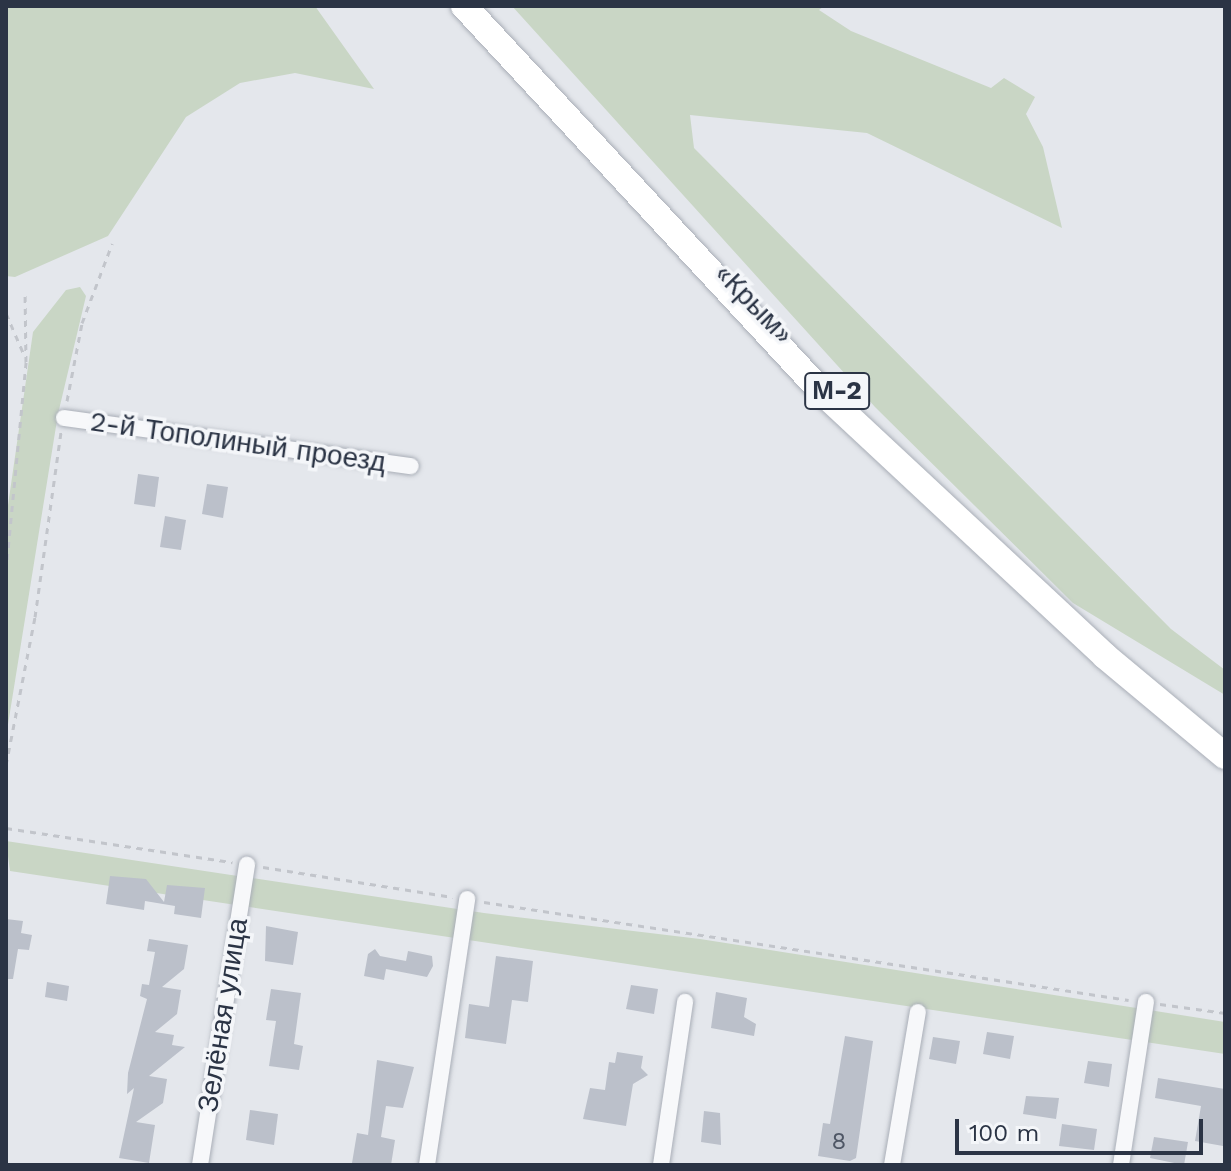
<!DOCTYPE html>
<meta charset="utf-8">
<style>
body{margin:0}
#map{position:relative;width:1231px;height:1171px;overflow:hidden;background:#e4e7ec;font-family:"Work Sans",sans-serif}
div>[style]{position:absolute}
.green>*{inset:0;background:#c9d6c5}
.building>*{inset:0;background:#bbc0ca}
.path>*{height:3px;margin-top:-1.5px;transform-origin:0;background:repeating-linear-gradient(90deg,#c2c5cb 0 6px,transparent 0 12px)}
.roads{filter:drop-shadow(0 0 2px #a9aeb7) drop-shadow(0 0 2px #a9aeb7)}
.minor>*{height:16px;margin:-8px;padding:0 8px;transform-origin:8px;border-radius:8px;background:#f7f8fa}
.trunk>*{height:26px;margin:-13px;padding:0 13px;transform-origin:13px;border-radius:13px;background:#fff}
span{translate:-50% -50%;white-space:nowrap;text-align:center;line-height:1.15;-webkit-text-stroke:7px #f4f6f9;paint-order:stroke}
.number-label{font-size:24px;color:#4f5766}
.number-label span{-webkit-text-stroke-width:0}
.shield-label span{padding:2px 6px;background:#f4f6f9;border:2px solid;border-radius:6px;-webkit-text-stroke-width:0}
.shield-label{font-size:26px;color:#2b3445;font-weight:700}
.street-label{font-size:28px;color:#2b3445}
.frame{position:absolute;inset:0;border:8px solid #2b3445;pointer-events:none}
.scale{position:absolute;left:955px;top:1119px;width:248px;height:36px;box-sizing:border-box;border:4px solid #2b3445;border-top:0;padding-left:10px;font-size:24px;line-height:28px;white-space:nowrap;color:#2b3445;-webkit-text-stroke:6px #f4f6f9;paint-order:stroke}
</style>
<div id="map">
<div class="green">
<div style="clip-path:polygon(6px 6px,315px 6px,374px 89px,295px 73px,240px 83px,186px 117px,108px 236px,15px 277px,6px 276px)"></div>
<div style="clip-path:polygon(512px 6px,824px 6px,819px 10px,851px 31px,991px 88px,1004px 78px,1035px 97px,1026px 114px,1043px 147px,1062px 228px,867px 133px,690px 115px,694px 148px,1171px 629px,1225px 670px,1225px 695px,1073px 603px,875px 407px)"></div>
<div style="clip-path:polygon(80px 287px,86px 296px,58px 414px,6px 737px,6px 519px,33px 332px,66px 290px)"></div>
<div style="clip-path:polygon(6px 841px,484px 913px,700px 939px,1225px 1022px,1225px 1054px,10px 871px)"></div>
</div>
<div class="building">
<div style="clip-path:polygon(138px 474px,159px 477px,155px 507px,134px 504px)"></div>
<div style="clip-path:polygon(207px 484px,228px 487px,223px 518px,202px 514px)"></div>
<div style="clip-path:polygon(165px 516px,186px 520px,181px 550px,160px 547px)"></div>
<div style="clip-path:polygon(110px 876px,146px 879px,164px 902px,167px 885px,205px 888px,201px 918px,174px 914px,175px 906px,145px 901px,144px 910px,106px 904px)"></div>
<div style="clip-path:polygon(6px 919px,23px 921px,21px 933px,32px 935px,29px 950px,18px 949px,13px 979px,6px 979px)"></div>
<div style="clip-path:polygon(266px 926px,298px 932px,293px 965px,265px 961px)"></div>
<div style="clip-path:polygon(149px 939px,188px 945px,184px 969px,162px 987px,181px 990px,177px 1014px,155px 1032px,174px 1035px,172px 1045px,185px 1047px,149px 1076px,167px 1079px,163px 1103px,136px 1122px,155px 1125px,149px 1163px,119px 1158px,134px 1088px,127px 1094px,128px 1073px,147px 999px,140px 996px,142px 984px,149px 985px,155px 952px,147px 951px)"></div>
<div style="clip-path:polygon(375px 949px,380px 956px,406px 961px,408px 951px,432px 956px,433px 966px,427px 977px,386px 969px,384px 980px,364px 976px,368px 954px)"></div>
<div style="clip-path:polygon(496px 956px,533px 961px,528px 1002px,512px 1000px,506px 1044px,465px 1038px,469px 1004px,489px 1007px)"></div>
<div style="clip-path:polygon(47px 982px,69px 986px,67px 1001px,45px 997px)"></div>
<div style="clip-path:polygon(631px 985px,658px 989px,654px 1014px,626px 1009px)"></div>
<div style="clip-path:polygon(271px 989px,301px 993px,294px 1044px,303px 1046px,299px 1070px,269px 1066px,276px 1021px,266px 1020px)"></div>
<div style="clip-path:polygon(716px 992px,747px 998px,744px 1017px,756px 1024px,754px 1036px,711px 1028px)"></div>
<div style="clip-path:polygon(987px 1032px,1014px 1036px,1010px 1059px,983px 1054px)"></div>
<div style="clip-path:polygon(845px 1036px,873px 1041px,856px 1158px,850px 1161px,818px 1156px,823px 1123px,830px 1124px)"></div>
<div style="clip-path:polygon(933px 1037px,960px 1041px,956px 1064px,929px 1059px)"></div>
<div style="clip-path:polygon(617px 1052px,643px 1056px,641px 1068px,648px 1075px,633px 1084px,626px 1126px,583px 1119px,590px 1088px,605px 1090px,609px 1062px,615px 1063px)"></div>
<div style="clip-path:polygon(377px 1060px,414px 1067px,403px 1108px,386px 1106px,381px 1137px,395px 1140px,391px 1165px,352px 1163px,357px 1133px,368px 1135px)"></div>
<div style="clip-path:polygon(1088px 1061px,1112px 1064px,1109px 1087px,1084px 1083px)"></div>
<div style="clip-path:polygon(1158px 1078px,1225px 1089px,1223px 1146px,1195px 1141px,1201px 1106px,1155px 1098px)"></div>
<div style="clip-path:polygon(1026px 1096px,1059px 1098px,1056px 1119px,1023px 1114px)"></div>
<div style="clip-path:polygon(250px 1110px,278px 1114px,274px 1145px,246px 1140px)"></div>
<div style="clip-path:polygon(704px 1111px,720px 1113px,721px 1145px,701px 1142px)"></div>
<div style="clip-path:polygon(1062px 1124px,1097px 1129px,1094px 1150px,1059px 1146px)"></div>
<div style="clip-path:polygon(1154px 1137px,1188px 1142px,1184px 1165px,1150px 1158px)"></div>
</div>
<div class="path">
<div style="left:6px;top:313px;width:48px;rotate:66.6deg"></div>
<div style="left:67px;top:401px;width:79px;rotate:-79.1deg"></div>
<div style="left:82px;top:323px;width:85px;rotate:-69.2deg"></div>
<div style="left:6px;top:571px;width:210px;rotate:-84.5deg"></div>
<div style="left:26px;top:362px;width:70px;rotate:-90.8deg"></div>
<div style="left:6px;top:765px;width:151px;rotate:-78.9deg"></div>
<div style="left:35px;top:617px;width:187px;rotate:-82deg"></div>
<div style="left:6px;top:828px;width:229px;rotate:8.6deg"></div>
<div style="left:263px;top:867px;width:192px;rotate:9deg"></div>
<div style="left:484px;top:902px;width:652px;rotate:8.64deg"></div>
<div style="left:1160px;top:1004px;width:66px;rotate:7.9deg"></div>
</div>
<div class="roads">
<div class="minor">
<div style="left:64px;top:418px;width:350px;rotate:7.9deg"></div>
<div style="left:200px;top:1165px;width:304px;rotate:-81.1deg"></div>
<div style="left:427px;top:1165px;width:269px;rotate:-81.4deg"></div>
<div style="left:661px;top:1165px;width:165px;rotate:-81.6deg"></div>
<div style="left:892px;top:1165px;width:155px;rotate:-80.4deg"></div>
<div style="left:1121px;top:1165px;width:165px;rotate:-81.3deg"></div>
</div>
<div class="trunk">
<div style="left:464px;top:6px;width:525px;rotate:47.16deg"></div>
<div style="left:821px;top:391px;width:388px;rotate:43deg"></div>
<div style="left:1105px;top:656px;width:156px;rotate:39.8deg"></div>
</div>
</div>
<div class="number-label">
<span style="left:839px;top:1142px">8</span>
</div>
<div class="shield-label">
<span style="left:837px;top:391px">М-2</span>
</div>
<div class="street-label">
<span style="left:754px;top:304px;rotate:46deg">«Крым»</span>
<span style="left:238px;top:442px;rotate:8deg">2-й Тополиный проезд</span>
<span style="left:223px;top:1015px;rotate:-81deg">Зелёная улица</span>
</div>
<div class="frame"></div>
<div class="scale">100 m</div>
</div>
